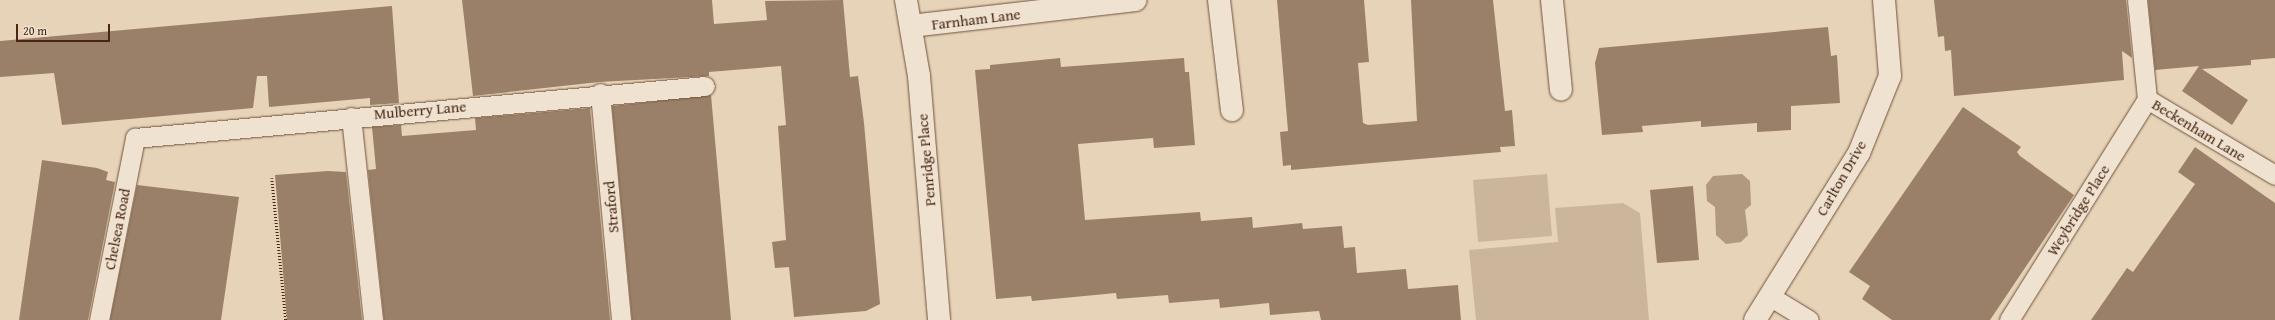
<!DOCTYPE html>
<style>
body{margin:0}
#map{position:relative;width:2275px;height:320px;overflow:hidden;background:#e7d3b7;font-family:"Gentium Book Plus",serif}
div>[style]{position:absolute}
.green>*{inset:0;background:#ccb69b}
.water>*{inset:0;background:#b19980}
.building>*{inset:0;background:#9b8069}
.path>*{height:2.5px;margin-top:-1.25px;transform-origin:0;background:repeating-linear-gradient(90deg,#492714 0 1px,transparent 0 3px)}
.roads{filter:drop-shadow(0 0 1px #70523d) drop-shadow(0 0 1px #70523d)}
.lane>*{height:19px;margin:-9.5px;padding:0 9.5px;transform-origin:9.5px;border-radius:9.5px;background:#efe2d0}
.street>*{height:22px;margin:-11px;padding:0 11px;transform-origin:11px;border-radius:11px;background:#efe2d0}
span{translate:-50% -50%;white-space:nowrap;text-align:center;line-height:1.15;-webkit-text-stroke:3px #efe2d0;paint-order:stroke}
.street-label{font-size:15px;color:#492714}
.scale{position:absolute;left:16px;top:24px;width:94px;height:18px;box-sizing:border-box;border:2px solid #492714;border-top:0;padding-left:5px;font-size:12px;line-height:14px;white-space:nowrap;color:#492714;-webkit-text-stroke:3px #efe2d0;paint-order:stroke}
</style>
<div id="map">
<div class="green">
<div style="clip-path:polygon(1547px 174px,1552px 236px,1478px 242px,1473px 180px)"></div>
<div style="clip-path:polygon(1623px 203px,1640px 213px,1649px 320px,1476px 320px,1469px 250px,1558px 242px,1555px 208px)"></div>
</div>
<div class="water">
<div style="clip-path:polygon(1742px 174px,1750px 181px,1751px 205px,1745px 210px,1748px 235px,1741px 242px,1726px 244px,1716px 235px,1715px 207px,1707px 201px,1706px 185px,1713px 176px)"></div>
</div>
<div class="building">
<div style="clip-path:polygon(462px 0,712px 0,714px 24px,767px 20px,765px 1px,843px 0,850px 77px,858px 76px,864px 123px,880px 304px,866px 311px,794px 317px,789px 267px,775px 268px,772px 242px,786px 240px,778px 126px,786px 125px,781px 66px,709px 72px,709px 76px,599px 82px,473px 96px)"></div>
<div style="clip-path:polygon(1277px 0,1364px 0,1369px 62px,1358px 63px,1363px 123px,1368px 125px,1417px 121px,1411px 0,1493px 0,1505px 111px,1512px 110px,1515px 146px,1500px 147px,1501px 152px,1291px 170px,1291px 165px,1283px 166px,1280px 132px,1288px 131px)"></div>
<div style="clip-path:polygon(1934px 0,2126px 0,2132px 58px,2122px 51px,2124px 80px,1954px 96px,1951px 50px,1945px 51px,1944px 36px,1938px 37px)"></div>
<div style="clip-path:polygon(2148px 0,2275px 0,2275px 58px,2251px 60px,2251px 65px,2202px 69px,2248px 100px,2232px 125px,2182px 91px,2199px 66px,2155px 70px)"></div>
<div style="clip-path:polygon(392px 6px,399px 103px,370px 105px,370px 98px,269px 107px,267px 76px,257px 76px,253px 108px,62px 125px,54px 73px,0 77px,0 41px)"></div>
<div style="clip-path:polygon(1828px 27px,1831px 56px,1837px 55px,1840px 103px,1791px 106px,1791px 130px,1757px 132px,1757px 123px,1701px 127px,1701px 121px,1642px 126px,1643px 132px,1602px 135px,1595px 63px,1599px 48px)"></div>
<div style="clip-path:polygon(1060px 58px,1061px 67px,1184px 58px,1185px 72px,1189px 72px,1195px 145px,1154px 148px,1153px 138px,1078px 144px,1085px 220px,1200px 212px,1201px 221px,1252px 217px,1253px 228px,1302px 223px,1303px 229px,1342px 226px,1344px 248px,1355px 247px,1357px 273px,1406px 269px,1408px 289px,1458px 285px,1461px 320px,1321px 320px,1319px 311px,1270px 315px,1269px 303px,1220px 308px,1219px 299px,1169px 303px,1168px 295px,1117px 299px,1116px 293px,1032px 301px,1031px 296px,996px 299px,975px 70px,990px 69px,990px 65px)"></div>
<div style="clip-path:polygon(711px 95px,731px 320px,632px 320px,612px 106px)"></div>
<div style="clip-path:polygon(1963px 107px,2021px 147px,2017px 152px,2020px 156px,2074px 195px,1990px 320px,1892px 320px,1862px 299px,1870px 286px,1849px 272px)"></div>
<div style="clip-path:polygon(590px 108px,610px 320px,384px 320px,368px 170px,376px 169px,372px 127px,401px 125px,402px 136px,476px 130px,475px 118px)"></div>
<div style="clip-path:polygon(2195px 147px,2275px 203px,2275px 320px,2091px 320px,2127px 268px,2133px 272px,2195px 184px,2178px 172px)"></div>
<div style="clip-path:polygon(42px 160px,97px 168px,108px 172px,106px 180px,115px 182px,88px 320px,19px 320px)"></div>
<div style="clip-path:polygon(328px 171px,346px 172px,362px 320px,287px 320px,275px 175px)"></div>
<div style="clip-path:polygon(137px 185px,239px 197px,221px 320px,110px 320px)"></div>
<div style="clip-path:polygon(1693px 186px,1699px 260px,1657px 263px,1650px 190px)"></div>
</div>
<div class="path">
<div style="left:272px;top:178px;width:143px;rotate:84.4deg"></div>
</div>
<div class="roads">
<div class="lane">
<div style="left:2137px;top:0;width:100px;rotate:84.2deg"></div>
<div style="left:2147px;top:99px;width:149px;rotate:30.7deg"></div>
<div style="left:600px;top:93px;width:228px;rotate:84.7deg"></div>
<div style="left:351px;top:117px;width:204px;rotate:83.8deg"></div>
<div style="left:1771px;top:297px;width:44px;rotate:31.2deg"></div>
<div style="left:99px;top:320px;width:186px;rotate:-78.8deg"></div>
<div style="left:135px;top:138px;width:572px;rotate:-5.21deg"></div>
<div style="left:2009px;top:320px;width:261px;rotate:-58deg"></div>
</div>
<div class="street">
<div style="left:906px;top:0;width:77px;rotate:80.3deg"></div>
<div style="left:919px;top:76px;width:245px;rotate:85.3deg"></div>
<div style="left:1219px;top:0;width:111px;rotate:83.3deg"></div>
<div style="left:1552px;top:0;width:90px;rotate:84.3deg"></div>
<div style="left:911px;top:26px;width:226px;rotate:-6.6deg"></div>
<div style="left:1755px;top:320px;width:197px;rotate:-58.1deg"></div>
<div style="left:1859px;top:153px;width:83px;rotate:-68.1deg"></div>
<div style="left:1890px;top:76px;width:76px;rotate:-94.5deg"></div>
</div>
</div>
<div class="street-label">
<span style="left:976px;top:19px;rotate:-7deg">Farnham Lane</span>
<span style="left:420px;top:110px;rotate:-5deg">Mulberry Lane</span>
<span style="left:2199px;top:130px;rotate:31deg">Beckenham Lane</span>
<span style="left:926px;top:160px;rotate:-95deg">Penridge Place</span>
<span style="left:1841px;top:178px;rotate:-60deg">Carlton Drive</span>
<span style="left:611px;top:207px;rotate:-95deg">Straford</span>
<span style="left:2078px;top:210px;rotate:-58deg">Weybridge Place</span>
<span style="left:117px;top:229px;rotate:-79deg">Chelsea Road</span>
</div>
<div class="scale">20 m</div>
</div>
